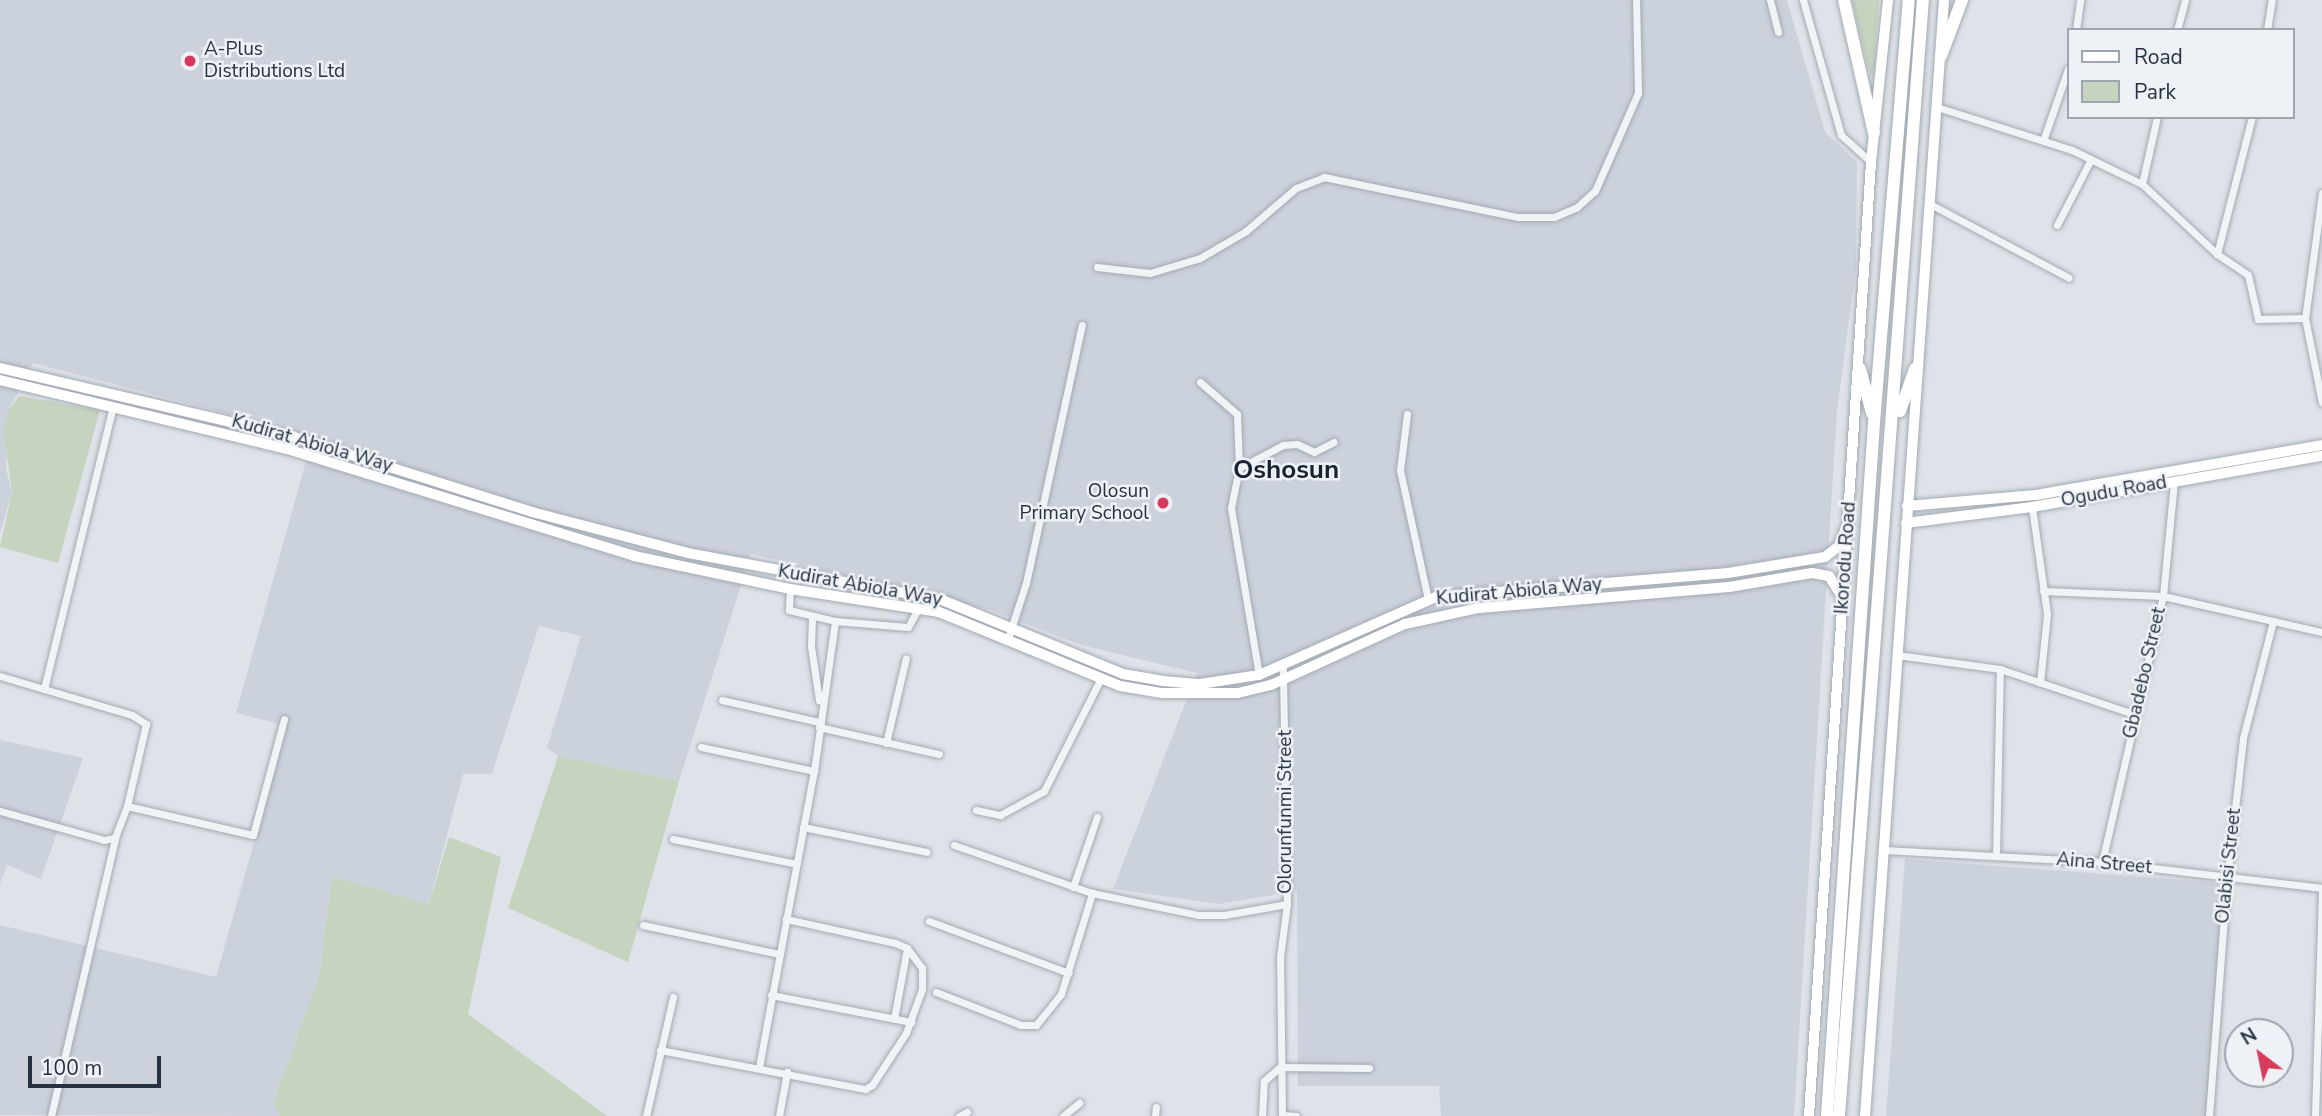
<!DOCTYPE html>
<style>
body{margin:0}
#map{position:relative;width:2322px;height:1116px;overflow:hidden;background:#dee3e9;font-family:"Nunito Sans",sans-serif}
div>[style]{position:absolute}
.built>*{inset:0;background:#ccd2db}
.green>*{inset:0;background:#c5d3bf}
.roads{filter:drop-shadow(0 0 2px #a3aab3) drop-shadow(0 0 2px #a3aab3)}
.minor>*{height:7px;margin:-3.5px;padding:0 3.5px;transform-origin:3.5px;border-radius:3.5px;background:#f1f4f7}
.secondary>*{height:10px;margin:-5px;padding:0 5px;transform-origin:5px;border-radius:5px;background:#fff}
.primary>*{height:10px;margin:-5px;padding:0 5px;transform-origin:5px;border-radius:5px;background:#fff}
.motorway>*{height:12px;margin:-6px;padding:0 6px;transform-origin:6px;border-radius:6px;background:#fff}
.dots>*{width:19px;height:19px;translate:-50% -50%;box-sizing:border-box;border:4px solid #eef2f6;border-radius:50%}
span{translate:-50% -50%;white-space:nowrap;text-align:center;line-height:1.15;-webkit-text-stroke:5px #eef2f6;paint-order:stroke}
.poi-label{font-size:19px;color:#263241}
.left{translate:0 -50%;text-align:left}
.right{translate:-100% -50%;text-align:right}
.street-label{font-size:19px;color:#263241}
.district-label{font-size:26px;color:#182332;font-weight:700}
.legend{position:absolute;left:2067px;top:28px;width:228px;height:91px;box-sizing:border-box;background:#eef2f6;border:2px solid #9ea5ae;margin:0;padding:9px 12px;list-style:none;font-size:21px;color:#263241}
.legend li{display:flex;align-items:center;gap:14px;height:35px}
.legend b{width:35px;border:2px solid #9ea5ae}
.north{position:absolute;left:2224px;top:1018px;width:70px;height:70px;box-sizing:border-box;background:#eef2f6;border:2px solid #9ea5ae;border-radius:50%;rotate:328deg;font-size:19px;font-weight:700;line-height:28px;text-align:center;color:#263241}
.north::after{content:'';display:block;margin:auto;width:24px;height:32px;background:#d8395c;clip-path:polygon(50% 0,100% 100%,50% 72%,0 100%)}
.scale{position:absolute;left:28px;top:1056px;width:133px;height:32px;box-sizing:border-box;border:4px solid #263241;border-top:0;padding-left:9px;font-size:21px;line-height:24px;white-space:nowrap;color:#263241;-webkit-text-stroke:5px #eef2f6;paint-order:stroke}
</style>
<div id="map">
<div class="built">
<div style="clip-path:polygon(0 0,1787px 0,1825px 132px,1857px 162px,1856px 267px,1837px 410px,1794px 1116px,1441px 1116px,1439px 1086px,1298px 1086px,1297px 891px,1219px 904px,1113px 889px,1197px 673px,1081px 645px,991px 610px,751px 554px,679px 781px,558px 756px,547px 748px,581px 636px,539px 626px,492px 774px,463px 774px,429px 904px,332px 876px,320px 973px,274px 1102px,279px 1116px,0 1115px,0 925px,216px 977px,287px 726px,236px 713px,313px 436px,33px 363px,9px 410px,6px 469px,12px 493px,0 533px)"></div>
<div style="clip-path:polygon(0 740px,83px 758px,41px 879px,7px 865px,0 884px)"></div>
<div style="clip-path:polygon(1905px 859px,2223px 883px,2207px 1116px,1886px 1116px)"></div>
</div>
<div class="green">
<div style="clip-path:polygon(1852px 0,1879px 0,1874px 74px,1870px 75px)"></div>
<div style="clip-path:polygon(19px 396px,100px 410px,58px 563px,0 547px,12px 493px,4px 433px,9px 410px)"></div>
<div style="clip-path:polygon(558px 756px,679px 781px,628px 962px,508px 908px)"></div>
<div style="clip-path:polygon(449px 837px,501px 857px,468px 1014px,607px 1116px,279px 1116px,274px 1102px,320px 973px,332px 876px,429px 904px)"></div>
</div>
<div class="roads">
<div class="minor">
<div style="left:1770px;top:0;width:33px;rotate:76deg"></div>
<div style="left:1803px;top:0;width:140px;rotate:74.3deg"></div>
<div style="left:1841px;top:135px;width:40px;rotate:42deg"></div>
<div style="left:2076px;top:30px;width:30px;rotate:-82deg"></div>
<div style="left:2177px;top:30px;width:31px;rotate:-75deg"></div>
<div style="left:2267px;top:30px;width:30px;rotate:-81deg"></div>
<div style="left:1937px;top:107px;width:142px;rotate:17.7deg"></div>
<div style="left:2072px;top:150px;width:78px;rotate:25.9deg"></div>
<div style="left:2142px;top:184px;width:103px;rotate:43deg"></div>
<div style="left:2217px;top:254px;width:37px;rotate:34deg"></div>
<div style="left:2248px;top:275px;width:45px;rotate:77.2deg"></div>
<div style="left:2258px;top:319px;width:47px;rotate:-1.2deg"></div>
<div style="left:2043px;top:141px;width:76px;rotate:-70.9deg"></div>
<div style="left:2142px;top:184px;width:69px;rotate:-77.4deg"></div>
<div style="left:2322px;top:193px;width:126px;rotate:97.7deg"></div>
<div style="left:2305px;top:318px;width:86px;rotate:78.6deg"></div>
<div style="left:1930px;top:204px;width:157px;rotate:28deg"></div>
<div style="left:2057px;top:225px;width:74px;rotate:-62.7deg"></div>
<div style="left:2217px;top:254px;width:141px;rotate:-75.7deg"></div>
<div style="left:1097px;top:267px;width:53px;rotate:6.5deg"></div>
<div style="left:1150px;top:273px;width:52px;rotate:-16.7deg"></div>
<div style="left:1200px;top:258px;width:53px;rotate:-30.4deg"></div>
<div style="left:1246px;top:231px;width:66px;rotate:-40.7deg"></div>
<div style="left:1296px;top:188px;width:30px;rotate:-21deg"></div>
<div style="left:1324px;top:177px;width:198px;rotate:11.7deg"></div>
<div style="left:1518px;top:217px;width:36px"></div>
<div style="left:1554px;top:217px;width:25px;rotate:-23deg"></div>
<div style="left:1577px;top:207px;width:24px;rotate:-42deg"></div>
<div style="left:1595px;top:191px;width:107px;rotate:-66.3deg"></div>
<div style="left:1638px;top:93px;width:93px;rotate:-91.2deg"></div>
<div style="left:1200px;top:382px;width:49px;rotate:40.9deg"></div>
<div style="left:1237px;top:414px;width:54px;rotate:87.9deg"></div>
<div style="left:1239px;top:468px;width:41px;rotate:101.3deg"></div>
<div style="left:1231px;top:508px;width:169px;rotate:80.5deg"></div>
<div style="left:1407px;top:414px;width:56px;rotate:97.1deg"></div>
<div style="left:1400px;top:470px;width:133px;rotate:77.8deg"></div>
<div style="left:1239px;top:468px;width:50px;rotate:-27.6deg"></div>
<div style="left:1283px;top:445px;width:14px;rotate:-4deg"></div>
<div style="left:1297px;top:444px;width:19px;rotate:25deg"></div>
<div style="left:1314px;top:452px;width:22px;rotate:-27deg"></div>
<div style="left:2032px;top:507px;width:108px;rotate:82deg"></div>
<div style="left:2047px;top:614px;width:69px;rotate:95.8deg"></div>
<div style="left:790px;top:589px;width:21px;rotate:93deg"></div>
<div style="left:789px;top:610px;width:47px;rotate:13.4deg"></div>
<div style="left:835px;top:621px;width:73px;rotate:4.7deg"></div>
<div style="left:908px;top:627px;width:23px;rotate:-61deg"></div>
<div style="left:2043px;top:591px;width:120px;rotate:2.4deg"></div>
<div style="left:2163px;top:596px;width:163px;rotate:12.8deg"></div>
<div style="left:812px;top:617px;width:29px;rotate:92deg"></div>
<div style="left:811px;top:646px;width:55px;rotate:81.6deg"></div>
<div style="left:1008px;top:638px;width:58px;rotate:-71.9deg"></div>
<div style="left:1026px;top:583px;width:264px;rotate:-77.8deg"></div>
<div style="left:1897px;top:655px;width:104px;rotate:7.7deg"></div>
<div style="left:2000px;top:669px;width:141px;rotate:18.6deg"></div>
<div style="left:0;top:676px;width:138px;rotate:16.5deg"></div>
<div style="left:132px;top:715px;width:17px;rotate:33deg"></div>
<div style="left:146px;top:724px;width:84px;rotate:103deg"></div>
<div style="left:127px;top:806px;width:34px;rotate:111deg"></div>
<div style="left:115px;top:838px;width:11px;rotate:170deg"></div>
<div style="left:104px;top:840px;width:108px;rotate:-164.4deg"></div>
<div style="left:44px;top:689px;width:291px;rotate:-76.3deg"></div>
<div style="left:722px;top:700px;width:99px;rotate:12.8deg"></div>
<div style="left:819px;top:727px;width:123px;rotate:12.7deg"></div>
<div style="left:886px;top:743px;width:87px;rotate:-76.8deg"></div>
<div style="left:701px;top:747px;width:116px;rotate:12deg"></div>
<div style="left:127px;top:806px;width:129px;rotate:13deg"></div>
<div style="left:253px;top:835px;width:120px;rotate:-75deg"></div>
<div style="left:976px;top:810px;width:25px;rotate:12deg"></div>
<div style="left:1000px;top:815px;width:50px;rotate:-28.6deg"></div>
<div style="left:1044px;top:791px;width:127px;rotate:-63.2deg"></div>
<div style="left:803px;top:827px;width:126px;rotate:11.4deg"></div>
<div style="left:673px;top:839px;width:126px;rotate:11.4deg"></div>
<div style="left:954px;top:845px;width:146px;rotate:19.2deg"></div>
<div style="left:1092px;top:893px;width:108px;rotate:11.7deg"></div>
<div style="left:1198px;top:915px;width:26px"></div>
<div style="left:1224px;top:915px;width:64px;rotate:-9.9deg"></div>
<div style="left:1885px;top:850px;width:217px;rotate:3.2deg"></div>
<div style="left:2102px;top:862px;width:222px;rotate:6.7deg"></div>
<div style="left:1996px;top:856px;width:187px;rotate:-88.8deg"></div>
<div style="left:2102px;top:862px;width:273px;rotate:-77.1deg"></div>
<div style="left:2163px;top:596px;width:116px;rotate:-84.5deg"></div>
<div style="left:1073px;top:887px;width:74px;rotate:-71.1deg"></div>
<div style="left:929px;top:921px;width:149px;rotate:20.4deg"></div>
<div style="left:643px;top:925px;width:140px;rotate:12deg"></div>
<div style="left:936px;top:992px;width:91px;rotate:21.2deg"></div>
<div style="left:1021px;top:1025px;width:15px"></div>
<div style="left:1036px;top:1025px;width:40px;rotate:-51deg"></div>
<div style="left:1061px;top:994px;width:106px;rotate:-72.9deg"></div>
<div style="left:771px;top:995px;width:143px;rotate:10.9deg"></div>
<div style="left:894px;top:1019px;width:72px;rotate:-79.6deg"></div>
<div style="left:660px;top:1050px;width:209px;rotate:10.8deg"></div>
<div style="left:865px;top:1089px;width:8px;rotate:-30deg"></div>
<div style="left:872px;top:1085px;width:62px;rotate:-56.8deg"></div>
<div style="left:906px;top:1033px;width:47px;rotate:-70deg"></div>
<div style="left:922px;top:989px;width:21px;rotate:-90deg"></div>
<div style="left:922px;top:968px;width:25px;rotate:-127deg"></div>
<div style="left:907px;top:948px;width:13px;rotate:-157deg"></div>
<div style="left:895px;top:943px;width:112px;rotate:-167.6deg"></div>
<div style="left:759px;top:1067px;width:301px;rotate:-79.5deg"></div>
<div style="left:814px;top:771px;width:151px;rotate:-82deg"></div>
<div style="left:1282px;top:1115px;width:14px;rotate:4deg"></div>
<div style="left:51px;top:1116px;width:285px;rotate:-77deg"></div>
<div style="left:646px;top:1116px;width:122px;rotate:-77.2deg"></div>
<div style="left:779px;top:1116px;width:45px;rotate:-79.7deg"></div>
<div style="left:959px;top:1116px;width:9px;rotate:-27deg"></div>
<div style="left:1063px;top:1116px;width:21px;rotate:-39deg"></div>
<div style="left:1155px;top:1116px;width:9px;rotate:-84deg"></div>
<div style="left:1262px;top:1116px;width:35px;rotate:-87deg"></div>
<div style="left:1264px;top:1081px;width:21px;rotate:-41deg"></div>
<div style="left:1280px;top:1067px;width:89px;rotate:0.6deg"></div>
<div style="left:1282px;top:1116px;width:159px;rotate:-90.7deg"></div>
<div style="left:1280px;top:957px;width:53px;rotate:-82.5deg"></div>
<div style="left:1287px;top:904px;width:238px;rotate:-91deg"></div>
<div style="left:2209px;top:1116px;width:238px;rotate:-85.7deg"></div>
<div style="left:2227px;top:879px;width:142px;rotate:-83.5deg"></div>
<div style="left:2243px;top:738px;width:121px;rotate:-75.6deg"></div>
<div style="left:2315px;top:1116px;width:225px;rotate:-88.2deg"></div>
</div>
<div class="secondary">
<div style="left:0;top:368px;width:299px;rotate:13.2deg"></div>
<div style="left:291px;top:436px;width:253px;rotate:17.5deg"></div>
<div style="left:532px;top:512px;width:161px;rotate:14.7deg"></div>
<div style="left:688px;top:553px;width:258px;rotate:10.5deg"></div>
<div style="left:942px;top:600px;width:196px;rotate:22.2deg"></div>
<div style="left:1123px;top:674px;width:41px;rotate:9.9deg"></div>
<div style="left:1163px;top:681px;width:37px;rotate:5deg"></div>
<div style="left:1200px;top:684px;width:60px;rotate:-8.7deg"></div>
<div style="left:1259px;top:675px;width:193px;rotate:-23.8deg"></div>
<div style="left:1436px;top:597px;width:293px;rotate:-4.7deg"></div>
<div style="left:1728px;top:573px;width:98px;rotate:-9.4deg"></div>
<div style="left:1825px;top:557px;width:18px;rotate:-38deg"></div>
<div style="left:1839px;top:546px;width:19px;rotate:-69deg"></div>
<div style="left:0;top:380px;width:295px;rotate:13.5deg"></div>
<div style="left:287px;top:449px;width:363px;rotate:17.1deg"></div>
<div style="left:634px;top:556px;width:159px;rotate:11.9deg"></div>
<div style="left:790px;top:589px;width:151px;rotate:8.8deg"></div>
<div style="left:939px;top:612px;width:196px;rotate:22.2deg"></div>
<div style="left:1120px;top:686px;width:43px;rotate:9.5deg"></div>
<div style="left:1162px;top:693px;width:76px"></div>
<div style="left:1238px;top:693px;width:34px;rotate:-14deg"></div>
<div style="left:1271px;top:685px;width:147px;rotate:-24.5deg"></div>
<div style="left:1405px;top:624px;width:76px;rotate:-12.2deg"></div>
<div style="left:1479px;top:608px;width:251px;rotate:-4.8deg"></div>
<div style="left:1729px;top:587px;width:84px;rotate:-9.6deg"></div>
<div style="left:1812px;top:573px;width:17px;rotate:10deg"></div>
<div style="left:1829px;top:576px;width:25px;rotate:58deg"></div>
<div style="left:1907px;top:506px;width:129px;rotate:-4.9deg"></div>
<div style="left:2036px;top:495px;width:290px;rotate:-9.9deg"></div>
<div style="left:1906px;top:523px;width:127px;rotate:-7.2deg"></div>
<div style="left:2032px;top:507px;width:294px;rotate:-10deg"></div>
</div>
<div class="primary">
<div style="left:1809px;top:1116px;width:956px;rotate:-86.28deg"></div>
<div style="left:1871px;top:162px;width:163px;rotate:-84deg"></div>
<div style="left:1865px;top:1116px;width:1119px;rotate:-85.95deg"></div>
</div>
<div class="motorway">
<div style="left:1844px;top:0;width:136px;rotate:77.3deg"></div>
<div style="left:1941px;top:56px;width:60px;rotate:-69.4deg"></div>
<div style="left:1860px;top:369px;width:46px;rotate:74.7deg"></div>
<div style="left:1900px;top:411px;width:45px;rotate:-70.3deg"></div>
<div style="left:1827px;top:1116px;width:695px;rotate:-86.12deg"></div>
<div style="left:1874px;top:423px;width:424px;rotate:-85.3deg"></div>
<div style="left:1839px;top:1116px;width:1119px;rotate:-85.7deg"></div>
</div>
</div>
<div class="dots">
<div style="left:190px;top:61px;background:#d8395c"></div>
<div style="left:1163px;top:503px;background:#d8395c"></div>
</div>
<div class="poi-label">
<span class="left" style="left:204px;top:61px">A-Plus<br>Distributions Ltd</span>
<span class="right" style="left:1149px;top:503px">Olosun<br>Primary School</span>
</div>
<div class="street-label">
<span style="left:312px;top:444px;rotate:16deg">Kudirat Abiola Way</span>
<span style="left:2114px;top:492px;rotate:-10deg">Ogudu Road</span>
<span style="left:1846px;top:558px;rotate:-86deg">Ikorodu Road</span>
<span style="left:860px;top:586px;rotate:10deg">Kudirat Abiola Way</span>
<span style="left:1519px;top:592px;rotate:-5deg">Kudirat Abiola Way</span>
<span style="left:2145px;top:673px;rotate:-77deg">Gbadebo Street</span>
<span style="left:1286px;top:812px;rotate:-90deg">Olorunfunmi Street</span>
<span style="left:2104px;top:864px;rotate:5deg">Aina Street</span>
<span style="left:2229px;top:866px;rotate:-84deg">Olabisi Street</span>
</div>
<div class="district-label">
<span style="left:1286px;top:470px">Oshosun</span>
</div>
<ul class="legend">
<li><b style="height:9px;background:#fff"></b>Road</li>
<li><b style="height:19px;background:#c5d3bf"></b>Park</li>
</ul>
<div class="north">N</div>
<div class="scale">100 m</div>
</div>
